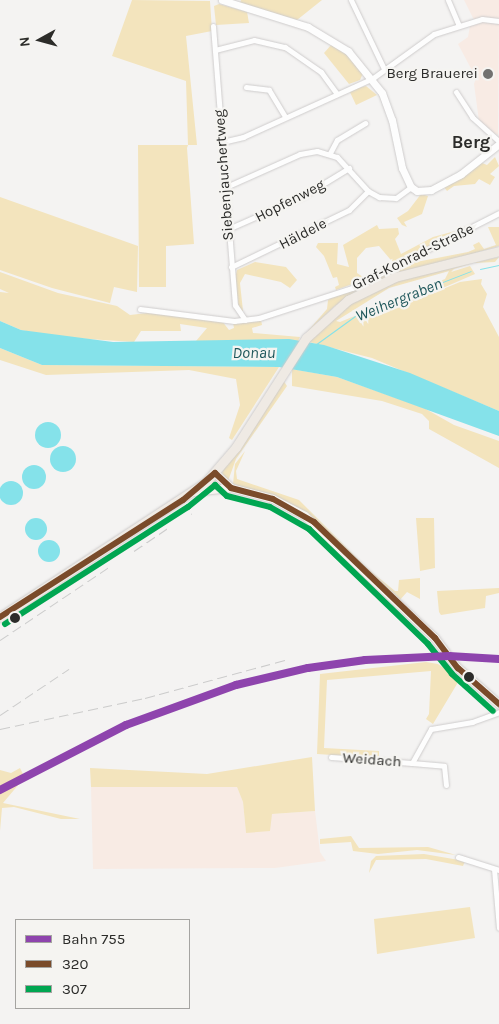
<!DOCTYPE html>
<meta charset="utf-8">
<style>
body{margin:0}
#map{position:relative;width:499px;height:1024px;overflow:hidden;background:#f4f3f2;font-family:Karla,sans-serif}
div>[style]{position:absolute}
.commercial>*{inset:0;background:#f8ebe4}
.green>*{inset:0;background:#f3e4bd}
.water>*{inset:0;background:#85e2ea}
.round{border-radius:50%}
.stream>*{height:1px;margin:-0.5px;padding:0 0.5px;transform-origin:0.5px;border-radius:0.5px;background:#85e2ea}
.roads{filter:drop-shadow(0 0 1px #cecccc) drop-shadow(0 0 1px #cecccc)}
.minor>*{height:5px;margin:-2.5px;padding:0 2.5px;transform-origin:2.5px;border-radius:2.5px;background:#fdfdfd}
.tertiary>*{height:7px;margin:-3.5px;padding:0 3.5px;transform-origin:3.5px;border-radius:3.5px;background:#fdfdfd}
.secondary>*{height:8px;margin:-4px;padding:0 4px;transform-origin:4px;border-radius:4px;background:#f6f4f0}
.primary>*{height:9px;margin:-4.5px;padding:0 4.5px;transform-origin:4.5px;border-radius:4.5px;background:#efeae4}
.rail>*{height:1px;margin-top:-0.5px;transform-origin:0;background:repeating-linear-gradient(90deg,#cbcbcb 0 10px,transparent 0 15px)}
.bus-1>*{height:6px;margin:-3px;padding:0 3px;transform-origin:3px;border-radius:3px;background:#7a4b2a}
.bus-2>*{height:6px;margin:-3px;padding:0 3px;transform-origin:3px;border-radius:3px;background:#00a651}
.rail-1>*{height:8px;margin:-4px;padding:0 4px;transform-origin:4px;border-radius:4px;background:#8e44ad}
.dots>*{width:14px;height:14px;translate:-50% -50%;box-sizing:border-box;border:2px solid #f5f4f1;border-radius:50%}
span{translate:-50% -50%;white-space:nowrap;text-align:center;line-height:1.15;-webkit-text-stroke:4.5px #f5f4f1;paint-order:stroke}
.poi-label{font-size:15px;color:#2c2c2a}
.right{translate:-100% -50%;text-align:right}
.street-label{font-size:15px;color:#2c2c2a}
.water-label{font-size:16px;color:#1f575b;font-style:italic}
.quarter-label{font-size:18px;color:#2c2c2a;font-weight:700}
.legend{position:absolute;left:15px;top:919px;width:175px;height:90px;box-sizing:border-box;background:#f5f4f1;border:1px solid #a5a4a1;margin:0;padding:6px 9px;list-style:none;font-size:15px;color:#2c2c2a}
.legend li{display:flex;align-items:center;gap:10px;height:25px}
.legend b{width:25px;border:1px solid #a5a4a1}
.north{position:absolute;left:15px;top:15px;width:50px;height:50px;-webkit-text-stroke:4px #f5f4f1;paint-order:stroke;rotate:263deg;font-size:14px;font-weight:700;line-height:20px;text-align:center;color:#2c2c2a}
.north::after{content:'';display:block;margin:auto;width:18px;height:22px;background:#2c2c2a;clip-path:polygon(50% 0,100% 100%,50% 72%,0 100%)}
</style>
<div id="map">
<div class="commercial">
<div style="clip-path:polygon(464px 0,499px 0,498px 135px,491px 133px,479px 121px,474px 84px,476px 78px,458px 44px,468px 37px,470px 26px,476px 24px)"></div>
<div style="clip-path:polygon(91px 787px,237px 787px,243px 802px,246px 833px,272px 814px,315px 811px,320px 852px,326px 861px,275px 868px,93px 869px)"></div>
</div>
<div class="green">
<div style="clip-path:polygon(132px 0,210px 1px,212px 31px,186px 36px,197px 145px,188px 145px,187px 148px,194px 244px,166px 246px,166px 287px,139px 287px,138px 145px,188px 145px,186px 81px,112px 56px)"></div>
<div style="clip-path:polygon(241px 0,322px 0,297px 20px,240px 3px)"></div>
<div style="clip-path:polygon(219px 4px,247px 12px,249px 23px,216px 25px,214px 6px)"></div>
<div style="clip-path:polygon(332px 44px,352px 58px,363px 73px,360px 80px,349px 84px,324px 53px)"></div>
<div style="clip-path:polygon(366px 86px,377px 95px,356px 105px,349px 90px)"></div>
<div style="clip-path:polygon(495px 157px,499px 166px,490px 174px,495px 177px,490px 185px,479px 179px,475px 184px,454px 186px,447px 191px,444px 187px,482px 163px,487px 165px)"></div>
<div style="clip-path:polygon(421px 194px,428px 196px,422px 214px,404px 222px,407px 227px,402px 225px,397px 218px,408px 211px)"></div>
<div style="clip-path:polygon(0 197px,138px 246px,137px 292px,114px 287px,110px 303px,52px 288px,0 270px)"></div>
<div style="clip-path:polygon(377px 225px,379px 229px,398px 228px,399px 234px,395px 239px,401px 254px,433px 237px,455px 231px,395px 265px,379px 246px,366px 248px,357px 258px,357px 273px,366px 279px,336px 290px,335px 287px,339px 285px,337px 277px,333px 278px,324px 256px,316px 247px,318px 243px,338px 243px,337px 264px,349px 267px,343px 245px)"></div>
<div style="clip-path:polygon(488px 227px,499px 227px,499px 246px,368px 285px,335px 306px,307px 332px,327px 309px,328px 300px,332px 297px,411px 263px,468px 252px,475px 249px,473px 245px,479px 242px,484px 249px,496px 245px)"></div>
<div style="clip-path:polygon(evenodd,499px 257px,495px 262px,473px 263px,454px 269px,451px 272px,470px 266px,475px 274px,399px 307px,460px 282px,482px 279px,481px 284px,487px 294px,483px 307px,499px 337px,499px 411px,372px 358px,309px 342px,347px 303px,391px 282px,499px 257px,449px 271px,445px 279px,340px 322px,336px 321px,389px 288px,449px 271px)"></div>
<div style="clip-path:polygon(255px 262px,286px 267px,297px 280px,290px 288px,281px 282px,245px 274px,240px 283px,243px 311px,239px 310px,235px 278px,237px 270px)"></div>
<div style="clip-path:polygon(0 272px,58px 293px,117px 306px,130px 315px,156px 312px,222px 321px,229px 330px,234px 328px,233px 323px,261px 320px,262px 325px,252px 328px,253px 333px,300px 337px,298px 341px,196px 341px,207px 328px,180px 324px,181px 331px,141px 331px,134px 342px,58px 337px,21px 330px,0 321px,0 292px,9px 293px,0 289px)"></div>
<div style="clip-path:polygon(0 348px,42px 365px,279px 367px,232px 440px,229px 438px,240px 405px,236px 379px,189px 370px,46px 375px,0 360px)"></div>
<div style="clip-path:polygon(292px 369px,337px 377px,424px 408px,454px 425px,499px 441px,499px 468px,429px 429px,429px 421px,422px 414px,382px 401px,292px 386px)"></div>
<div style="clip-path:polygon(283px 380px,287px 386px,236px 459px,228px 481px,222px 473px,225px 466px)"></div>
<div style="clip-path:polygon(245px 451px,236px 471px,237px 479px,299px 500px,368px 569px,395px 591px,398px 591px,399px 580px,420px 578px,420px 599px,407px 592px,399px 601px,299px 508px,233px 484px,235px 464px)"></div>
<div style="clip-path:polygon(416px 518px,434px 518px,435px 568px,420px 571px)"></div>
<div style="clip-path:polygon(499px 588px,499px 593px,486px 596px,485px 608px,441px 615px,439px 612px,437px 591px)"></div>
<div style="clip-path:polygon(426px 662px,438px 664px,460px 679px,433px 724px,426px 719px,429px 714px,431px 671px,327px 680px,324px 748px,379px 751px,379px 758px,317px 754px,320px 674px)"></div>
<div style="clip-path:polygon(312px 757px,315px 811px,272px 814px,270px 831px,246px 833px,243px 802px,237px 787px,91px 787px,90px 768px,207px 774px)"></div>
<div style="clip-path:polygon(20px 768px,23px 774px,19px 784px,3px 803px,80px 819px,61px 819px,14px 807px,2px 808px,0 831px,0 770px,11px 773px)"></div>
<div style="clip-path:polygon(351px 836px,359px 848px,428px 847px,456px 855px,417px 850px,378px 854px,353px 851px,351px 842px,320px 844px,320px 839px)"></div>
<div style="clip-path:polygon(424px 854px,465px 861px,463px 866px,426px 859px,376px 860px,369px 873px,371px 861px,376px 856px)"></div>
<div style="clip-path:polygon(470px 907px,475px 938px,377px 954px,374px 919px)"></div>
</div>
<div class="water">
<div style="clip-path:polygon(0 321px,21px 330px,113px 342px,289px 339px,324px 345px,410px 373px,499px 411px,499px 436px,337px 377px,279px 367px,42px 365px,0 348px)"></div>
<div class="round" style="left:35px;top:422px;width:26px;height:26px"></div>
<div class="round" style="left:50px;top:446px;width:26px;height:26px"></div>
<div class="round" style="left:22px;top:465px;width:24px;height:24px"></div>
<div class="round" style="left:-1px;top:481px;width:24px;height:24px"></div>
<div class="round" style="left:25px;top:518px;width:22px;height:22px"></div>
<div class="round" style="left:38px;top:540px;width:22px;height:22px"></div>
</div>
<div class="stream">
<div style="left:480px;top:269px;width:19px;rotate:-12deg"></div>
<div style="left:315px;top:345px;width:49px;rotate:-35.9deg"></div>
<div style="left:355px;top:316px;width:124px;rotate:-21.2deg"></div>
</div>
<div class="roads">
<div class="minor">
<div style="left:351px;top:0;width:76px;rotate:64.4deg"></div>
<div style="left:448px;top:0;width:28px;rotate:67deg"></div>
<div style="left:213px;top:26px;width:280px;rotate:85.5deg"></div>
<div style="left:235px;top:305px;width:18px;rotate:56deg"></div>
<div style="left:215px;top:50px;width:40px;rotate:-14.4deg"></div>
<div style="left:254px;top:40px;width:32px;rotate:13deg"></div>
<div style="left:285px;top:47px;width:44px;rotate:34.8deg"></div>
<div style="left:321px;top:72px;width:26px;rotate:54deg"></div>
<div style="left:246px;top:87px;width:23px;rotate:7deg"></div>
<div style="left:269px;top:90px;width:31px;rotate:59deg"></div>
<div style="left:456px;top:92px;width:30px;rotate:57deg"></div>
<div style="left:472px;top:117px;width:36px;rotate:42deg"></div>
<div style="left:222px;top:142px;width:22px;rotate:-13deg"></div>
<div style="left:243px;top:137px;width:143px;rotate:-24.4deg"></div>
<div style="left:373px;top:78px;width:75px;rotate:-35.8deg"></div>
<div style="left:434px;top:34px;width:50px;rotate:-17.4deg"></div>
<div style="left:482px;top:19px;width:17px;rotate:7deg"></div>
<div style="left:330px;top:153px;width:15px;rotate:-62deg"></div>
<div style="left:337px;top:140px;width:33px;rotate:-31deg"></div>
<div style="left:226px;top:187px;width:81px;rotate:-24deg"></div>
<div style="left:300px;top:154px;width:17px;rotate:-10deg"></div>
<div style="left:317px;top:151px;width:21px;rotate:17deg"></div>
<div style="left:337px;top:157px;width:46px;rotate:47.6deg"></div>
<div style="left:368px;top:191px;width:13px;rotate:29deg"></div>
<div style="left:379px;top:197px;width:17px;rotate:3deg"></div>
<div style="left:396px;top:198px;width:19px;rotate:-36deg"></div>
<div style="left:228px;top:229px;width:82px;rotate:-23.7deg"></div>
<div style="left:303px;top:196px;width:54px;rotate:-31.3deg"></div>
<div style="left:231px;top:267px;width:131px;rotate:-25.8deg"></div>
<div style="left:349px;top:210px;width:27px;rotate:-45deg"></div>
<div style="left:140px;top:309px;width:95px;rotate:7.3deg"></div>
<div style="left:234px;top:321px;width:25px;rotate:-7deg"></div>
<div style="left:259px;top:318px;width:98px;rotate:-17.9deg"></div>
<div style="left:352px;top:288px;width:165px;rotate:-27deg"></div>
<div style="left:331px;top:757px;width:81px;rotate:4.2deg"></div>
<div style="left:412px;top:763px;width:39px;rotate:-61deg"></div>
<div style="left:431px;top:729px;width:42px;rotate:-9.7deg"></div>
<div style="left:472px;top:722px;width:29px;rotate:-20deg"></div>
<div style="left:412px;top:763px;width:32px;rotate:5deg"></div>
<div style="left:444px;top:766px;width:19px;rotate:84deg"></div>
<div style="left:458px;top:857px;width:43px;rotate:17.6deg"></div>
<div style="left:494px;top:869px;width:59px;rotate:85.2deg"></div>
</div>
<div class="tertiary">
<div style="left:222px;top:0;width:90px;rotate:17.4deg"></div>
<div style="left:308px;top:27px;width:47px;rotate:31deg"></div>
<div style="left:348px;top:51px;width:54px;rotate:51deg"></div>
<div style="left:382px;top:93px;width:29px;rotate:70deg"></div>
<div style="left:392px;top:120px;width:49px;rotate:78.2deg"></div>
<div style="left:402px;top:168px;width:21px;rotate:65deg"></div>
<div style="left:411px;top:187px;width:7px;rotate:34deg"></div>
<div style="left:417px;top:191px;width:14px;rotate:-4deg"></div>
<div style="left:431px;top:190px;width:34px;rotate:-28deg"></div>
<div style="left:461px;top:174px;width:48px;rotate:-38.3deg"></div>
</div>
<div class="secondary">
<div style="left:215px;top:473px;width:22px;rotate:43deg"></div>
<div style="left:193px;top:492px;width:38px;rotate:-6deg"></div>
<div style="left:231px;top:488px;width:43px;rotate:14.7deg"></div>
<div style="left:273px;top:499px;width:36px;rotate:28deg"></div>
<div style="left:305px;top:516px;width:178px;rotate:43.2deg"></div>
<div style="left:435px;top:638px;width:38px;rotate:53deg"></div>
<div style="left:458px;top:668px;width:55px;rotate:41.3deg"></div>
</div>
<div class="primary">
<div style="left:0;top:617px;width:246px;rotate:-33.2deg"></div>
<div style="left:206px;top:482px;width:46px;rotate:-49.4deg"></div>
<div style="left:236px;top:447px;width:130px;rotate:-57.3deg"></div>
<div style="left:306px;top:338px;width:57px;rotate:-42.1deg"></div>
<div style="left:348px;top:300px;width:52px;rotate:-26.1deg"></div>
<div style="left:395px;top:277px;width:107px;rotate:-14deg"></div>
</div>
</div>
<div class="rail">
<div style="left:191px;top:514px;width:1px;rotate:-45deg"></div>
<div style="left:134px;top:551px;width:41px;rotate:-34.1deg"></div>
<div style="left:0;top:640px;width:131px;rotate:-33.8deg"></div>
<div style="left:0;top:715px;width:83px;rotate:-33.7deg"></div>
<div style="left:0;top:729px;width:148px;rotate:-12.1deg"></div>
<div style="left:145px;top:698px;width:145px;rotate:-15.2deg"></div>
</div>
<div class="bus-1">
<div style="left:0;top:617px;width:217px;rotate:-32.6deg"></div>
<div style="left:183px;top:500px;width:42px;rotate:-40.2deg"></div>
<div style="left:215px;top:473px;width:22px;rotate:43deg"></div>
<div style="left:231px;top:488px;width:43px;rotate:14.7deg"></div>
<div style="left:273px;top:499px;width:47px;rotate:29.3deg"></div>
<div style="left:314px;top:522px;width:168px;rotate:43.8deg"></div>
<div style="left:435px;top:638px;width:38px;rotate:53deg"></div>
<div style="left:458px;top:668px;width:55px;rotate:41.3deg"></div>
</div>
<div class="bus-2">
<div style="left:5px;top:624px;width:217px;rotate:-32.6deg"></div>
<div style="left:188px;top:507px;width:35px;rotate:-39deg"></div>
<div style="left:215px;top:485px;width:16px;rotate:43deg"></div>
<div style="left:227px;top:496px;width:44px;rotate:14.3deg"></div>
<div style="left:270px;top:507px;width:45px;rotate:29.4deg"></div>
<div style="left:309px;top:529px;width:165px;rotate:44deg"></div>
<div style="left:428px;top:644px;width:38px;rotate:51deg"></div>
<div style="left:452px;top:674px;width:55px;rotate:42.1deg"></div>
</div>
<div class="rail-1">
<div style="left:0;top:790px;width:142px;rotate:-27.3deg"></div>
<div style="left:126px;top:725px;width:117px;rotate:-20deg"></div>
<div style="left:236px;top:685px;width:74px;rotate:-13.3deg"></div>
<div style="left:308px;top:668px;width:58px;rotate:-8deg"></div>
<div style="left:365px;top:660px;width:84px;rotate:-2.7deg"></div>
<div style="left:449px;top:656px;width:50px;rotate:3.4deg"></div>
</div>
<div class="dots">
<div style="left:488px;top:74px;background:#727270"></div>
<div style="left:15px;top:618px;background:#2c2c2a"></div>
<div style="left:469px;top:677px;background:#2c2c2a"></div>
</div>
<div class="poi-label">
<span class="right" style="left:478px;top:74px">Berg Brauerei</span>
</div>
<div class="street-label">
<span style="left:224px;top:175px;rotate:-94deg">Siebenjauchertweg</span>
<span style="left:290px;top:201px;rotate:-27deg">Hopfenweg</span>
<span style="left:303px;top:234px;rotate:-27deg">Häldele</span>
<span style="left:413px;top:257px;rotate:-26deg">Graf-Konrad-Straße</span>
<span style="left:372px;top:760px;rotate:4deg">Weidach</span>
</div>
<div class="water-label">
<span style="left:399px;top:300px;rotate:-22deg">Weihergraben</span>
<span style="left:254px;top:353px">Donau</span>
</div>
<div class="quarter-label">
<span style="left:471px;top:142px">Berg</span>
</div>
<ul class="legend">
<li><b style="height:6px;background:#8e44ad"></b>Bahn 755</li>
<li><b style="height:6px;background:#7a4b2a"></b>320</li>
<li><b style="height:6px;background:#00a651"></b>307</li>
</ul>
<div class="north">N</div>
</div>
